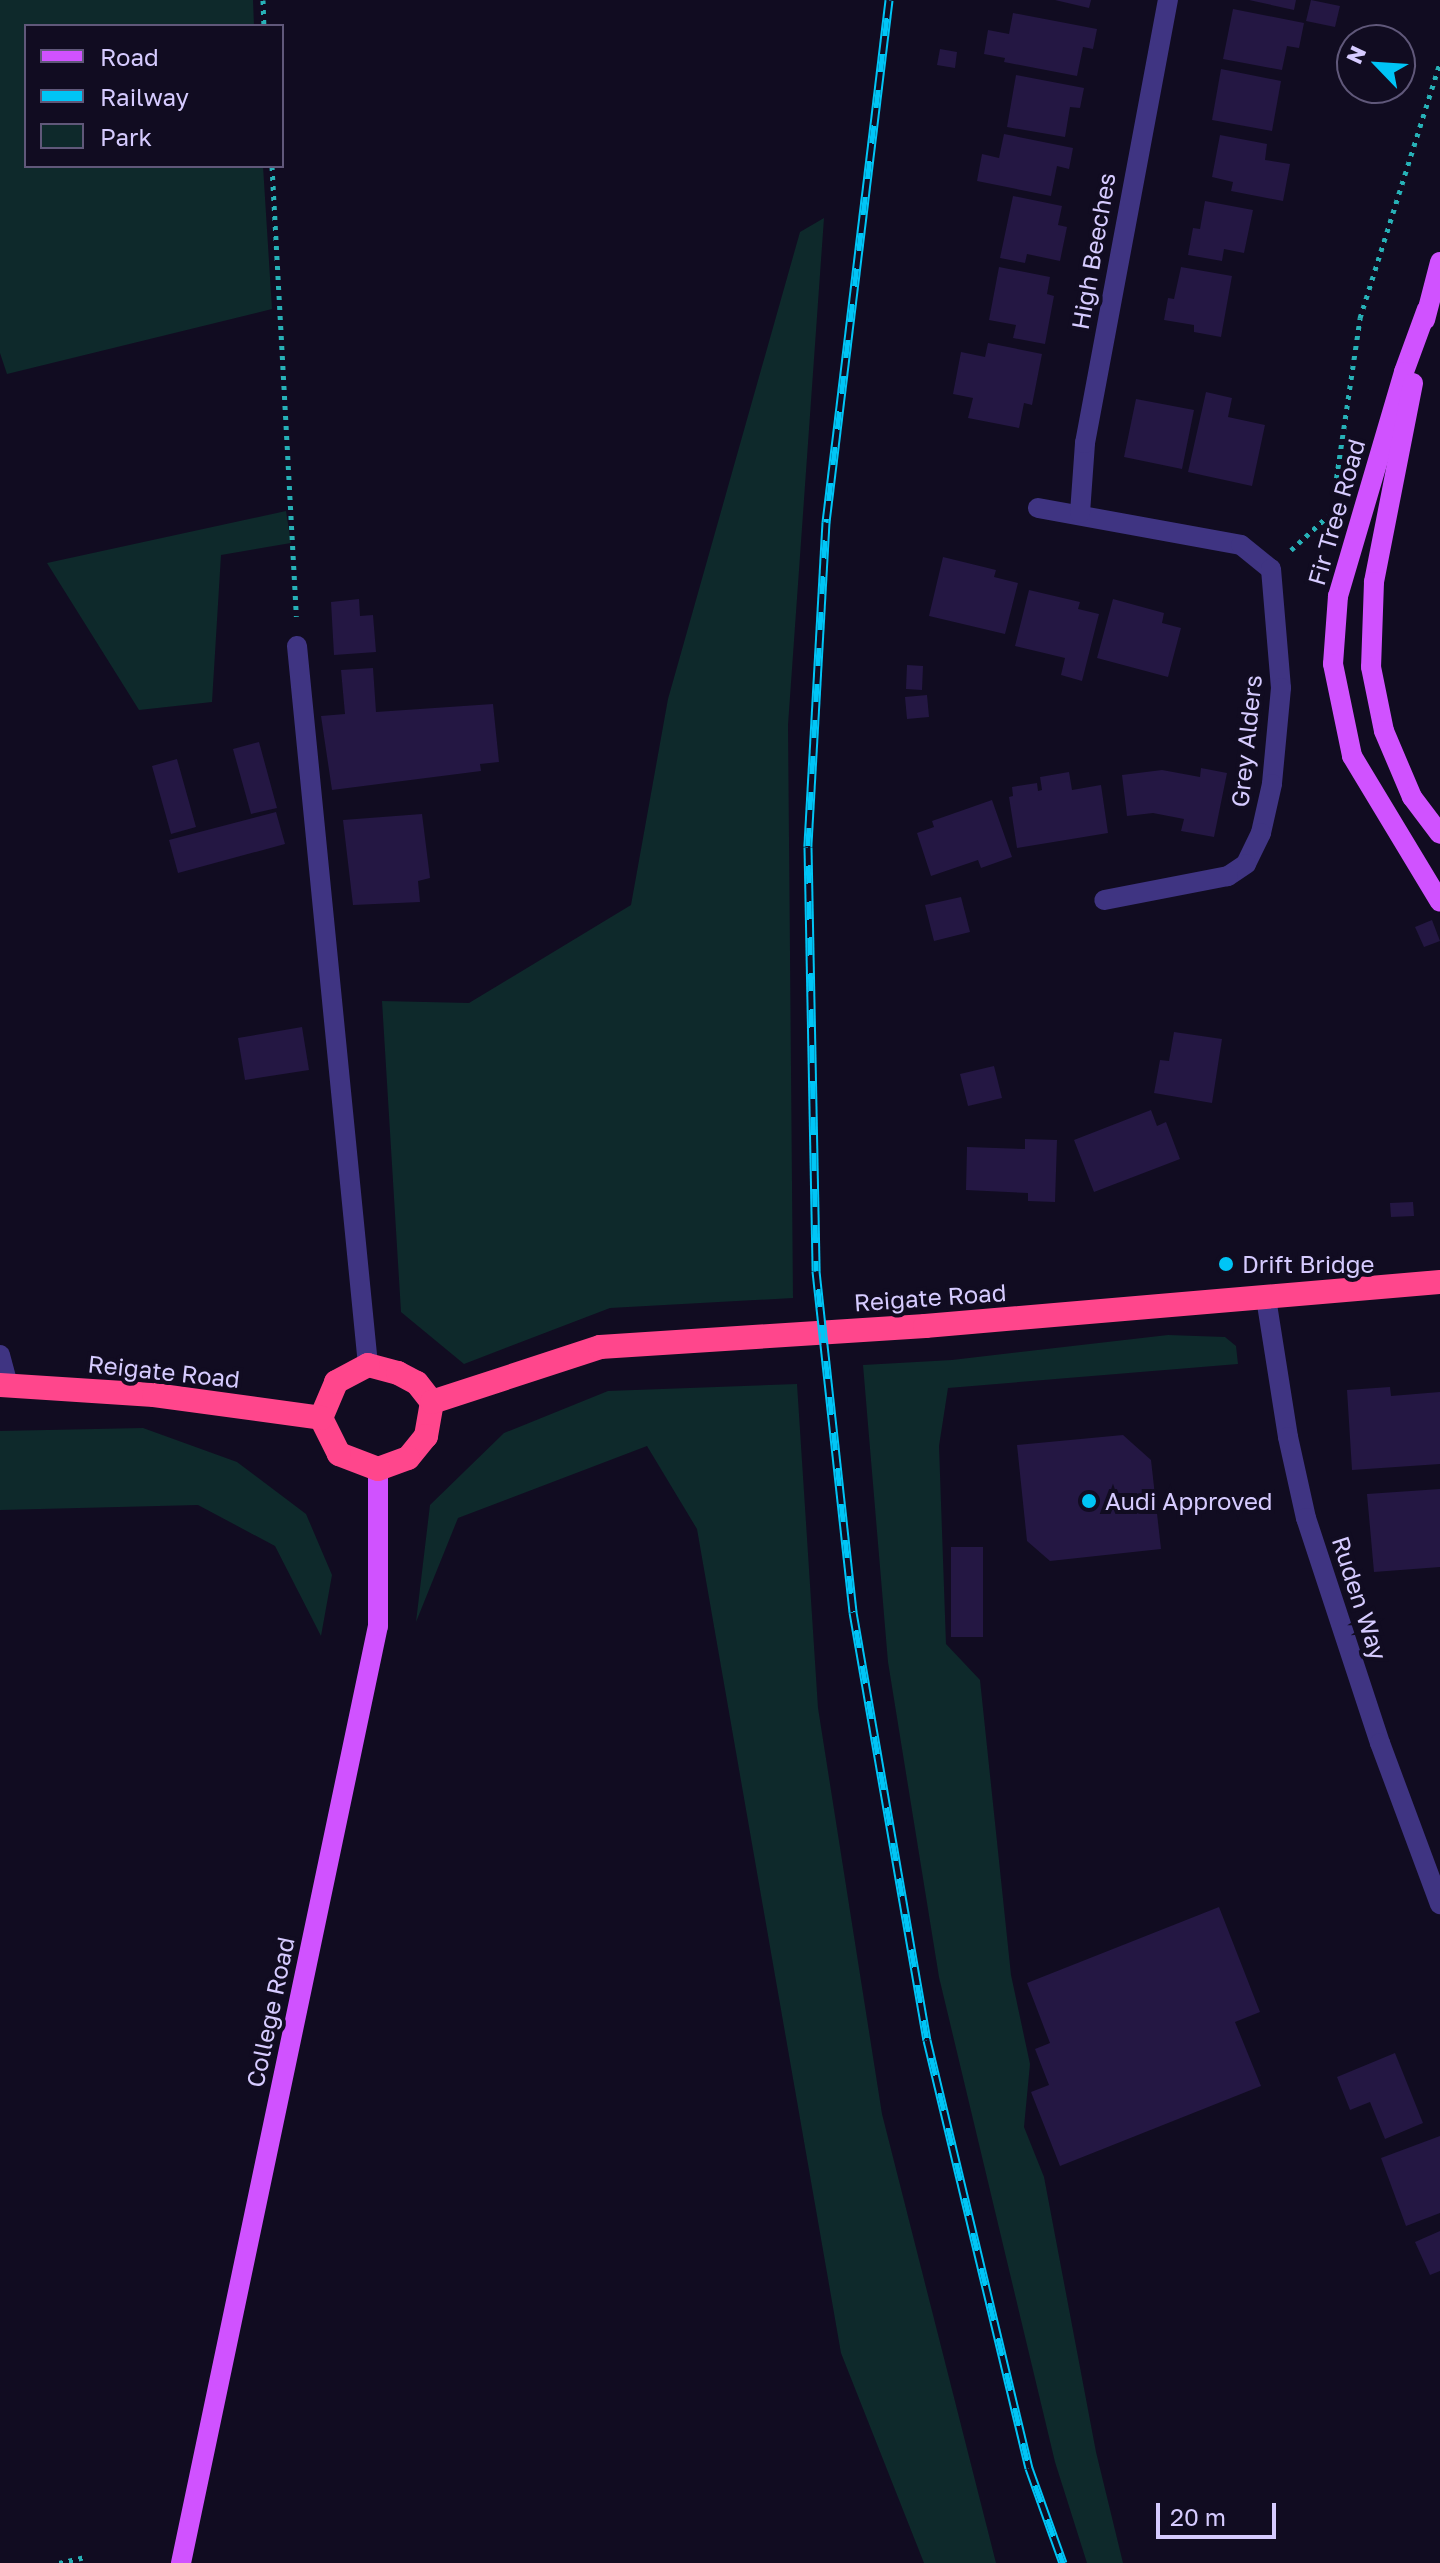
<!DOCTYPE html>
<style>
body{margin:0}
#map{position:relative;width:1440px;height:2563px;overflow:hidden;background:#110c21;font-family:"Golos Text",sans-serif}
div>[style]{position:absolute}
.green>*{inset:0;background:#0e292b}
.building>*{inset:0;background:#241743}
.path>*{height:5px;margin-top:-2.5px;transform-origin:0;background:repeating-linear-gradient(90deg,#27b1b7 0 4px,transparent 0 10px)}
.lane>*{height:20px;margin:-10px;padding:0 10px;transform-origin:10px;border-radius:10px;background:#3f3482}
.street>*{height:20px;margin:-10px;padding:0 10px;transform-origin:10px;border-radius:10px;background:#3f3482}
.primary>*{height:20px;margin:-10px;padding:0 10px;transform-origin:10px;border-radius:10px;background:#d052ff}
.highway>*{height:24px;margin:-12px;padding:0 12px;transform-origin:12px;border-radius:12px;background:#ff468c}
.rail>*{height:9px;margin-top:-4.5px;transform-origin:0;background:repeating-linear-gradient(90deg,#110c21 0 18px,#00c5f6 0 36px);box-sizing:border-box;border-block:2px solid #00c5f6}
.dots>*{width:22px;height:22px;translate:-50% -50%;box-sizing:border-box;border:4px solid #110c21;border-radius:50%}
span{translate:-50% -50%;white-space:nowrap;text-align:center;line-height:1.15;-webkit-text-stroke:8px #110c21;paint-order:stroke}
.street-label{font-size:24px;color:#d6cbff}
.poi-label{font-size:24px;color:#d6cbff}
.left{translate:0 -50%;text-align:left}
.legend{position:absolute;left:24px;top:24px;width:260px;height:144px;box-sizing:border-box;background:#110c21;border:2px solid #60587a;margin:0;padding:10px 14px;list-style:none;font-size:24px;color:#d6cbff}
.legend li{display:flex;align-items:center;gap:16px;height:40px}
.legend b{width:40px;border:2px solid #60587a}
.north{position:absolute;left:1336px;top:24px;width:80px;height:80px;box-sizing:border-box;background:#110c21;border:2px solid #60587a;border-radius:50%;rotate:295deg;font-size:22px;font-weight:700;line-height:32px;text-align:center;color:#d6cbff}
.north::after{content:'';display:block;margin:auto;width:28px;height:36px;background:#00c5f6;clip-path:polygon(50% 0,100% 100%,50% 72%,0 100%)}
.scale{position:absolute;left:1156px;top:2503px;width:120px;height:36px;box-sizing:border-box;border:4px solid #d6cbff;border-top:0;padding-left:10px;font-size:24px;line-height:28px;white-space:nowrap;color:#d6cbff;-webkit-text-stroke:6px #110c21;paint-order:stroke}
</style>
<div id="map">
<div class="green">
<div style="clip-path:polygon(0 0,253px 0,254px 26px,26px 26px,26px 166px,263px 166px,272px 309px,7px 374px,0 353px)"></div>
<div style="clip-path:polygon(824px 218px,788px 725px,793px 1298px,610px 1308px,464px 1364px,401px 1312px,382px 1001px,469px 1003px,631px 905px,668px 699px,800px 232px)"></div>
<div style="clip-path:polygon(286px 511px,291px 543px,221px 555px,212px 702px,139px 710px,47px 563px)"></div>
<div style="clip-path:polygon(1168px 1335px,1225px 1337px,1236px 1346px,1238px 1364px,948px 1388px,939px 1446px,946px 1644px,980px 1680px,1011px 1975px,1030px 2064px,1024px 2127px,1044px 2177px,1096px 2452px,1123px 2563px,1087px 2563px,1055px 2462px,939px 1977px,888px 1662px,863px 1365px,952px 1360px)"></div>
<div style="clip-path:polygon(797px 1384px,818px 1708px,882px 2114px,996px 2563px,924px 2563px,841px 2353px,697px 1529px,647px 1446px,458px 1518px,416px 1622px,430px 1505px,504px 1433px,608px 1391px)"></div>
<div style="clip-path:polygon(143px 1428px,237px 1462px,306px 1514px,332px 1575px,321px 1636px,275px 1546px,198px 1505px,0 1510px,0 1431px)"></div>
</div>
<div class="building">
<div style="clip-path:polygon(1055px 0,1091px 0,1089px 8px)"></div>
<div style="clip-path:polygon(1249px 0,1296px 0,1294px 10px)"></div>
<div style="clip-path:polygon(1311px 0,1340px 6px,1335px 27px,1306px 21px)"></div>
<div style="clip-path:polygon(1233px 9px,1304px 23px,1299px 48px,1287px 46px,1282px 70px,1223px 59px)"></div>
<div style="clip-path:polygon(1013px 13px,1097px 29px,1093px 49px,1083px 47px,1077px 76px,1004px 62px,1005px 58px,984px 54px,988px 30px,1009px 34px)"></div>
<div style="clip-path:polygon(940px 49px,957px 52px,955px 68px,937px 65px)"></div>
<div style="clip-path:polygon(1221px 69px,1281px 81px,1272px 131px,1212px 120px)"></div>
<div style="clip-path:polygon(1016px 75px,1084px 88px,1080px 108px,1070px 107px,1065px 137px,1007px 127px)"></div>
<div style="clip-path:polygon(1004px 134px,1073px 148px,1069px 169px,1057px 166px,1051px 196px,977px 181px,982px 154px,999px 158px)"></div>
<div style="clip-path:polygon(1220px 135px,1267px 144px,1265px 160px,1290px 164px,1283px 201px,1231px 191px,1233px 182px,1212px 177px)"></div>
<div style="clip-path:polygon(1013px 196px,1062px 206px,1058px 225px,1067px 227px,1060px 261px,1027px 254px,1025px 263px,1000px 258px)"></div>
<div style="clip-path:polygon(1205px 201px,1253px 210px,1244px 253px,1224px 249px,1222px 261px,1188px 255px,1193px 228px,1200px 229px)"></div>
<div style="clip-path:polygon(999px 267px,1050px 277px,1047px 294px,1054px 296px,1045px 344px,1013px 338px,1016px 325px,989px 320px)"></div>
<div style="clip-path:polygon(1181px 267px,1232px 276px,1221px 337px,1194px 332px,1194px 325px,1164px 320px,1168px 298px,1174px 299px)"></div>
<div style="clip-path:polygon(988px 343px,1042px 354px,1032px 405px,1024px 403px,1019px 428px,968px 418px,973px 398px,953px 394px,961px 352px,985px 357px)"></div>
<div style="clip-path:polygon(1206px 392px,1232px 398px,1228px 417px,1265px 425px,1252px 486px,1188px 472px)"></div>
<div style="clip-path:polygon(1136px 399px,1194px 410px,1182px 469px,1124px 457px)"></div>
<div style="clip-path:polygon(943px 557px,996px 570px,994px 577px,1018px 583px,1005px 634px,929px 616px)"></div>
<div style="clip-path:polygon(1029px 590px,1080px 602px,1078px 609px,1099px 614px,1082px 681px,1061px 675px,1065px 658px,1015px 646px)"></div>
<div style="clip-path:polygon(359px 599px,360px 616px,373px 615px,376px 652px,334px 655px,331px 602px)"></div>
<div style="clip-path:polygon(1113px 599px,1164px 613px,1162px 623px,1181px 628px,1168px 677px,1097px 658px)"></div>
<div style="clip-path:polygon(907px 665px,923px 666px,922px 690px,906px 689px)"></div>
<div style="clip-path:polygon(373px 668px,376px 712px,493px 704px,499px 762px,480px 764px,481px 771px,332px 790px,321px 716px,345px 714px,341px 670px)"></div>
<div style="clip-path:polygon(927px 695px,929px 717px,907px 719px,905px 697px)"></div>
<div style="clip-path:polygon(259px 742px,277px 808px,251px 814px,233px 749px)"></div>
<div style="clip-path:polygon(177px 759px,196px 827px,171px 834px,152px 766px)"></div>
<div style="clip-path:polygon(1201px 768px,1227px 773px,1214px 837px,1181px 831px,1184px 819px,1153px 813px,1127px 816px,1122px 775px,1162px 770px,1200px 777px)"></div>
<div style="clip-path:polygon(1069px 772px,1072px 790px,1101px 785px,1108px 833px,1017px 848px,1009px 797px,1013px 796px,1012px 787px,1037px 783px,1038px 791px,1042px 790px,1040px 777px)"></div>
<div style="clip-path:polygon(992px 800px,1012px 857px,981px 868px,978px 860px,931px 876px,917px 833px,934px 827px,932px 821px)"></div>
<div style="clip-path:polygon(276px 812px,285px 844px,178px 873px,169px 840px)"></div>
<div style="clip-path:polygon(422px 814px,430px 878px,418px 881px,420px 902px,353px 905px,343px 820px)"></div>
<div style="clip-path:polygon(961px 897px,970px 932px,934px 941px,925px 905px)"></div>
<div style="clip-path:polygon(1432px 920px,1440px 941px,1424px 947px,1415px 927px)"></div>
<div style="clip-path:polygon(302px 1027px,309px 1070px,245px 1080px,238px 1038px)"></div>
<div style="clip-path:polygon(1174px 1032px,1222px 1039px,1212px 1103px,1154px 1093px,1160px 1060px,1169px 1061px)"></div>
<div style="clip-path:polygon(994px 1066px,1002px 1098px,968px 1106px,960px 1074px)"></div>
<div style="clip-path:polygon(1151px 1110px,1157px 1126px,1166px 1122px,1180px 1159px,1094px 1192px,1074px 1140px)"></div>
<div style="clip-path:polygon(1025px 1139px,1057px 1140px,1055px 1202px,1028px 1201px,1028px 1193px,966px 1190px,967px 1147px,1025px 1149px)"></div>
<div style="clip-path:polygon(1413px 1202px,1414px 1216px,1391px 1217px,1390px 1203px)"></div>
<div style="clip-path:polygon(1390px 1387px,1391px 1396px,1440px 1392px,1440px 1464px,1352px 1470px,1347px 1390px)"></div>
<div style="clip-path:polygon(1123px 1435px,1151px 1460px,1161px 1549px,1050px 1561px,1027px 1541px,1017px 1445px)"></div>
<div style="clip-path:polygon(1440px 1489px,1440px 1567px,1374px 1572px,1367px 1494px)"></div>
<div style="clip-path:polygon(951px 1547px,983px 1547px,983px 1637px,951px 1637px)"></div>
<div style="clip-path:polygon(1219px 1907px,1260px 2012px,1235px 2022px,1261px 2086px,1060px 2166px,1031px 2092px,1049px 2085px,1035px 2049px,1050px 2043px,1027px 1983px)"></div>
<div style="clip-path:polygon(1395px 2053px,1423px 2123px,1385px 2139px,1370px 2102px,1350px 2110px,1337px 2077px)"></div>
<div style="clip-path:polygon(1440px 2136px,1440px 2213px,1406px 2226px,1381px 2158px)"></div>
<div style="clip-path:polygon(1440px 2231px,1440px 2271px,1430px 2275px,1415px 2242px)"></div>
</div>
<div class="path">
<div style="left:263px;top:0;width:26px;rotate:88deg"></div>
<div style="left:272px;top:166px;width:451px;rotate:86.9deg"></div>
<div style="left:1335px;top:488px;width:172px;rotate:-81.6deg"></div>
<div style="left:1360px;top:318px;width:267px;rotate:-72.6deg"></div>
<div style="left:1291px;top:550px;width:50px;rotate:-42.6deg"></div>
<div style="left:59px;top:2563px;width:28px;rotate:-13deg"></div>
</div>
<div class="lane">
<div style="left:297px;top:646px;width:722px;rotate:84.36deg"></div>
<div style="left:0;top:1355px;width:30px;rotate:75deg"></div>
</div>
<div class="street">
<div style="left:1038px;top:508px;width:206px;rotate:10.3deg"></div>
<div style="left:1241px;top:545px;width:38px;rotate:39deg"></div>
<div style="left:1271px;top:569px;width:119px;rotate:85.2deg"></div>
<div style="left:1281px;top:688px;width:96px;rotate:95.4deg"></div>
<div style="left:1272px;top:784px;width:50px;rotate:102.7deg"></div>
<div style="left:1261px;top:833px;width:34px;rotate:116deg"></div>
<div style="left:1246px;top:864px;width:22px;rotate:146deg"></div>
<div style="left:1228px;top:876px;width:126px;rotate:169deg"></div>
<div style="left:1080px;top:513px;width:70px;rotate:-85.9deg"></div>
<div style="left:1085px;top:443px;width:451px;rotate:-79.4deg"></div>
<div style="left:1266px;top:1298px;width:141px;rotate:81deg"></div>
<div style="left:1288px;top:1437px;width:83px;rotate:77.5deg"></div>
<div style="left:1306px;top:1518px;width:237px;rotate:71.8deg"></div>
<div style="left:1380px;top:1743px;width:172px;rotate:69.6deg"></div>
</div>
<div class="primary">
<div style="left:1427px;top:309px;width:67px;rotate:110.1deg"></div>
<div style="left:1404px;top:372px;width:234px;rotate:106.4deg"></div>
<div style="left:1338px;top:596px;width:68px;rotate:94.2deg"></div>
<div style="left:1333px;top:664px;width:94px;rotate:78.3deg"></div>
<div style="left:1352px;top:756px;width:170px;rotate:58.9deg"></div>
<div style="left:1425px;top:320px;width:60px;rotate:-75.5deg"></div>
<div style="left:1413px;top:383px;width:203px;rotate:101.1deg"></div>
<div style="left:1374px;top:582px;width:85px;rotate:92deg"></div>
<div style="left:1371px;top:667px;width:65px;rotate:78.5deg"></div>
<div style="left:1384px;top:731px;width:72px;rotate:67deg"></div>
<div style="left:1412px;top:797px;width:46px;rotate:52.9deg"></div>
<div style="left:181px;top:2563px;width:957px;rotate:-78.13deg"></div>
<div style="left:378px;top:1626px;width:157px;rotate:-90deg"></div>
</div>
<div class="highway">
<div style="left:368px;top:1365px;width:31px;rotate:15deg"></div>
<div style="left:398px;top:1373px;width:21px;rotate:28deg"></div>
<div style="left:417px;top:1383px;width:24px;rotate:52deg"></div>
<div style="left:432px;top:1402px;width:35px;rotate:100deg"></div>
<div style="left:426px;top:1436px;width:28px;rotate:129deg"></div>
<div style="left:408px;top:1458px;width:32px;rotate:160deg"></div>
<div style="left:378px;top:1469px;width:42px;rotate:-159deg"></div>
<div style="left:339px;top:1454px;width:40px;rotate:-116.6deg"></div>
<div style="left:321px;top:1418px;width:39px;rotate:-67deg"></div>
<div style="left:336px;top:1382px;width:36px;rotate:-28deg"></div>
<div style="left:0;top:1385px;width:154px;rotate:3.7deg"></div>
<div style="left:154px;top:1395px;width:169px;rotate:7.8deg"></div>
<div style="left:432px;top:1402px;width:177px;rotate:-18.1deg"></div>
<div style="left:600px;top:1347px;width:326px;rotate:-3.7deg"></div>
<div style="left:925px;top:1326px;width:517px;rotate:-4.88deg"></div>
</div>
<div class="rail">
<div style="left:889px;top:0;width:526px;rotate:96.88deg"></div>
<div style="left:826px;top:522px;width:325px;rotate:93.2deg"></div>
<div style="left:808px;top:847px;width:424px;rotate:88.9deg"></div>
<div style="left:816px;top:1271px;width:343px;rotate:83.8deg"></div>
<div style="left:853px;top:1612px;width:434px;rotate:80.2deg"></div>
<div style="left:927px;top:2040px;width:440px;rotate:76.6deg"></div>
<div style="left:1029px;top:2468px;width:101px;rotate:70.3deg"></div>
</div>
<div class="dots">
<div style="left:1226px;top:1264px;background:#00c5f6"></div>
<div style="left:1089px;top:1501px;background:#00c5f6"></div>
</div>
<div class="street-label">
<span style="left:1093px;top:251px;rotate:-80deg">High Beeches</span>
<span style="left:1336px;top:512px;rotate:-74deg">Fir Tree Road</span>
<span style="left:1246px;top:741px;rotate:-84deg">Grey Alders</span>
<span style="left:930px;top:1297px;rotate:-4deg">Reigate Road</span>
<span style="left:164px;top:1371px;rotate:6deg">Reigate Road</span>
<span style="left:1360px;top:1598px;rotate:72deg">Ruden Way</span>
<span style="left:270px;top:2012px;rotate:-78deg">College Road</span>
</div>
<div class="poi-label">
<span class="left" style="left:1242px;top:1264px">Drift Bridge</span>
<span class="left" style="left:1105px;top:1501px">Audi Approved</span>
</div>
<ul class="legend">
<li><b style="height:10px;background:#d052ff"></b>Road</li>
<li><b style="height:10px;background:#00c5f6"></b>Railway</li>
<li><b style="height:22px;background:#0e292b"></b>Park</li>
</ul>
<div class="north">N</div>
<div class="scale">20 m</div>
</div>
